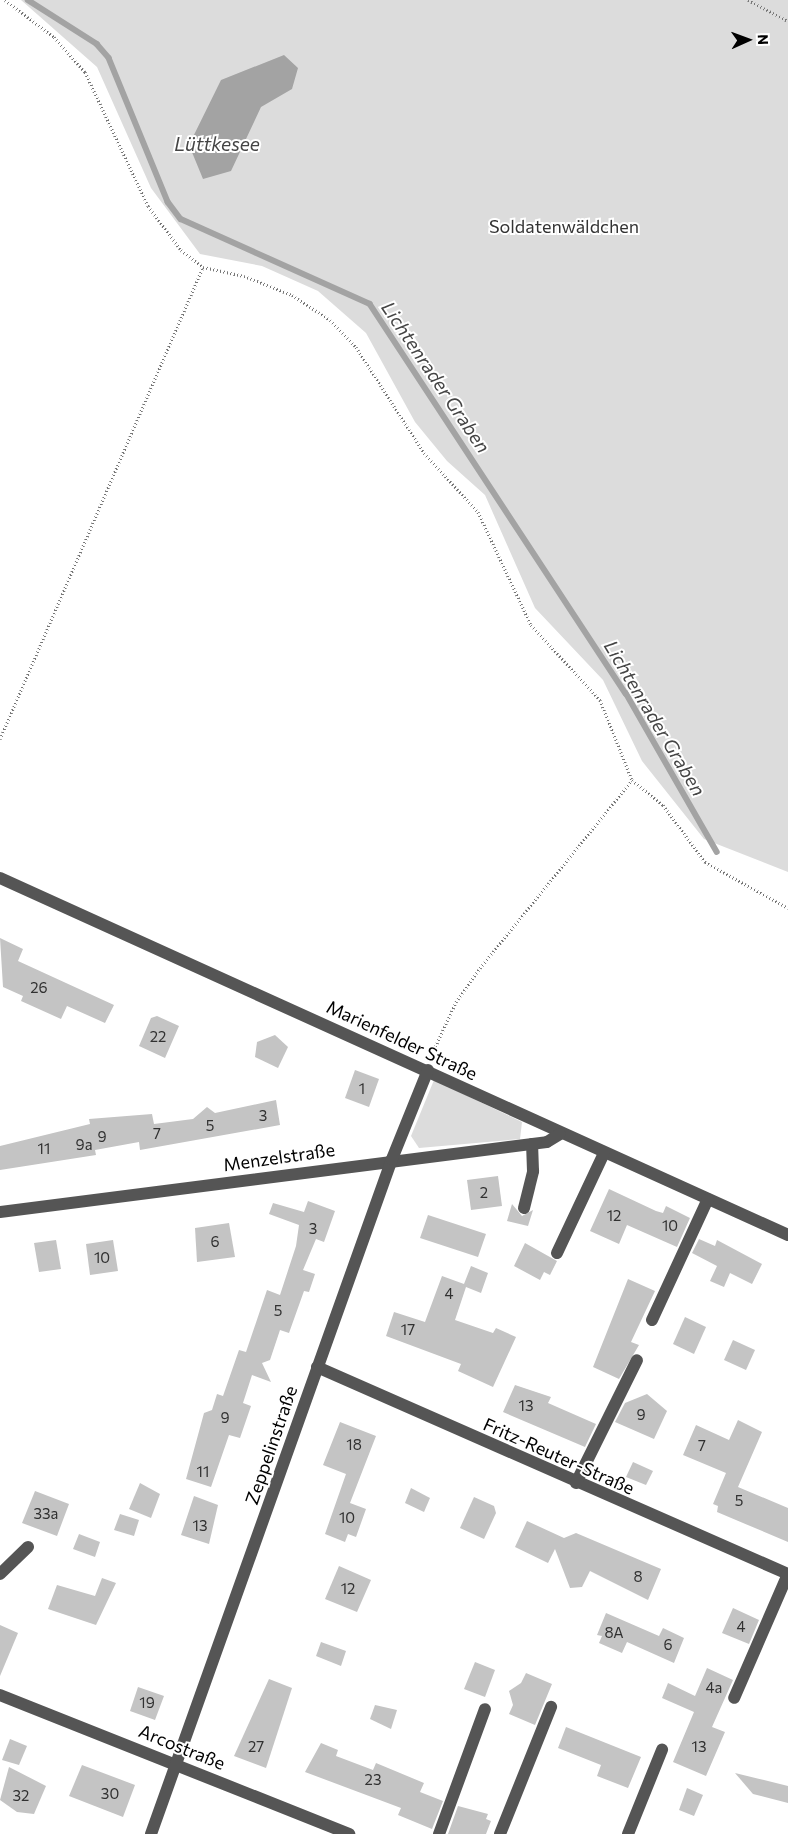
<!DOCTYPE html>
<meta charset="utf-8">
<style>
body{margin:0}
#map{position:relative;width:788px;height:1834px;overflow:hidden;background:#fff;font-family:Commissioner,sans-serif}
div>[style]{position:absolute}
.green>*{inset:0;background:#dcdcdc}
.water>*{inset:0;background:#a3a3a3}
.stream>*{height:5.5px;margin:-2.75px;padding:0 2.75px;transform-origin:2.75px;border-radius:2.75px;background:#a3a3a3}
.building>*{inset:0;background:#c4c4c4}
.path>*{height:3px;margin-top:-1.5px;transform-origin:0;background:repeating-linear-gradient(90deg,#777 0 1px,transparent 0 3.5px)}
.minor>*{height:12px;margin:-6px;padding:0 6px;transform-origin:6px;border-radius:6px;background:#555}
span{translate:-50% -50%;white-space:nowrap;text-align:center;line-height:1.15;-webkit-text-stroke:4px #fff;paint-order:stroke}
.number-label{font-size:15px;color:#313131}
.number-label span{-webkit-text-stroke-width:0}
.park-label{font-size:18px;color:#333}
.street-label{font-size:18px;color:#000}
.water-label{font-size:19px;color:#444;font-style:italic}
.north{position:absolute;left:723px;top:15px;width:50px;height:50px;-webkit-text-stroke:4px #fff;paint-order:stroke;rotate:88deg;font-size:14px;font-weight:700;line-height:20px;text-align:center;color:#000}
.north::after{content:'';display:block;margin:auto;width:18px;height:22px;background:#000;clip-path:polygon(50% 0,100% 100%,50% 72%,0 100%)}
</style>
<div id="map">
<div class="green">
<div style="clip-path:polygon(21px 0,788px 0,788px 872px,704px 839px,642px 761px,603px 680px,535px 608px,485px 495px,447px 461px,415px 422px,366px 333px,318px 291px,262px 266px,200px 254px,151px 188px,97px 67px)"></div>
<div style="clip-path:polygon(434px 1080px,522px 1122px,520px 1139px,419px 1148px,411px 1136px)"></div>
</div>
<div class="water">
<div style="clip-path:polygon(284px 55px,298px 68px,292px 89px,261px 107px,231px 171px,203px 179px,189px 145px,221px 80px)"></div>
</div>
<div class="stream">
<div style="left:28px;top:0;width:82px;rotate:32.5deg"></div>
<div style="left:97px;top:44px;width:18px;rotate:49deg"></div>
<div style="left:109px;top:58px;width:156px;rotate:67.7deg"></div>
<div style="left:168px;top:202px;width:21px;rotate:53deg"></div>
<div style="left:181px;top:219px;width:207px;rotate:24.2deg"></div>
<div style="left:370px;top:304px;width:466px;rotate:56.7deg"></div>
<div style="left:626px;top:693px;width:183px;rotate:60.2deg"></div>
</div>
<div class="building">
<div style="clip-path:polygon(0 938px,23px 949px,18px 961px,114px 1005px,105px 1023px,67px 1006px,61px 1019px,21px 1001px,23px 996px,3px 987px)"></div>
<div style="clip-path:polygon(157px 1016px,179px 1026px,165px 1058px,139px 1046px,151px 1018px)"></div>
<div style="clip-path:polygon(275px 1035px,288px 1047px,278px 1068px,255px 1057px,257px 1042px)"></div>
<div style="clip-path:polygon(355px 1070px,379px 1079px,369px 1107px,345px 1098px)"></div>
<div style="clip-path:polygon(276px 1100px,280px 1125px,140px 1150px,139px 1142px,95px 1150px,96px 1155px,0 1170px,0 1146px,90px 1124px,89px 1119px,152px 1114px,154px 1124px,193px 1119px,207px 1107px,215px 1113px)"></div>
<div style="clip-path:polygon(498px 1176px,502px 1206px,471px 1210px,467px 1180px)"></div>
<div style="clip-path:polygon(609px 1189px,656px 1211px,663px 1213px,666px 1206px,690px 1218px,677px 1247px,627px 1225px,619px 1244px,590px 1231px)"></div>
<div style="clip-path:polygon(308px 1201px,335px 1211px,324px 1242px,316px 1239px,303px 1270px,315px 1274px,309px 1292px,304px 1291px,289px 1333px,280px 1330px,270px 1360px,262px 1363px,271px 1382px,252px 1375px,243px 1403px,251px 1406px,240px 1438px,229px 1435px,211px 1487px,186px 1479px,204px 1413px,212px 1410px,217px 1394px,223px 1396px,239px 1350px,246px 1352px,267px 1290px,280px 1295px,296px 1246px,299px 1225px,269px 1214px,273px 1203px,304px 1212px)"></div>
<div style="clip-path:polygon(512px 1204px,522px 1216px,533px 1210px,528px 1226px,507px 1221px)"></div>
<div style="clip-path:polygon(428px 1215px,486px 1234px,478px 1257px,420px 1238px)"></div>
<div style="clip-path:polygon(229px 1223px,235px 1257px,197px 1262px,195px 1228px)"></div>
<div style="clip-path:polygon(699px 1239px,715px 1246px,717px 1240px,762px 1264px,752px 1284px,730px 1273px,724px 1287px,710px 1281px,717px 1266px,692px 1253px)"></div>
<div style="clip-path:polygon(56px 1240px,61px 1269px,39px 1272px,34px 1243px)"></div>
<div style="clip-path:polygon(113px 1240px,118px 1271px,90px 1275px,86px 1244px)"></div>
<div style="clip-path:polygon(525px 1243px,557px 1261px,550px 1275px,544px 1272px,540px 1280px,514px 1266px)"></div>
<div style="clip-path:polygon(471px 1266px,488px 1273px,481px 1293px,466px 1287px,455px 1320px,493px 1333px,496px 1328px,516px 1337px,493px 1387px,458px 1371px,461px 1364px,386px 1336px,394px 1312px,425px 1322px,442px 1276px,464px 1284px)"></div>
<div style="clip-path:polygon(628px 1279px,655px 1291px,631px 1342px,639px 1345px,619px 1379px,593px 1367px)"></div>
<div style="clip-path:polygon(685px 1317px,706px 1327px,694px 1354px,673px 1344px)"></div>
<div style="clip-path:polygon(733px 1340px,755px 1350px,746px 1370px,724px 1360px)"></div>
<div style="clip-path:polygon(515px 1385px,551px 1397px,548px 1403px,596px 1424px,585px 1447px,503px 1412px)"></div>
<div style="clip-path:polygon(647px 1394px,667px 1411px,654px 1439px,615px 1422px,625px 1403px)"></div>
<div style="clip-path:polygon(738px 1420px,762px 1432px,738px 1487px,788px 1508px,788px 1542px,717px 1512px,718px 1506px,713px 1504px,726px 1473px,683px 1455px,696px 1425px,729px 1440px)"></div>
<div style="clip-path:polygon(340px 1422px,376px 1436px,350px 1503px,366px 1509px,356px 1537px,348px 1534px,345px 1542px,325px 1534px,346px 1474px,323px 1465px)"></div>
<div style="clip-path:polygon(633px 1462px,653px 1471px,646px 1485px,626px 1477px)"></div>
<div style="clip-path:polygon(140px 1483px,160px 1494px,151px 1518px,129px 1509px)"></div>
<div style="clip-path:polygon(411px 1488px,430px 1498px,424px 1512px,405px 1503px)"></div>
<div style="clip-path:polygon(35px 1491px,69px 1504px,57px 1536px,22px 1523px)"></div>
<div style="clip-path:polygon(194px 1496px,218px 1505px,209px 1544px,181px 1535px)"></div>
<div style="clip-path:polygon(474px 1497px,494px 1506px,496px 1513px,484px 1539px,460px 1528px)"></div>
<div style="clip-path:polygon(120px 1514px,139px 1520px,134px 1536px,114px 1530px)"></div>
<div style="clip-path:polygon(527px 1521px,564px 1538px,576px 1533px,661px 1569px,648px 1600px,590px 1571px,582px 1587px,570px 1588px,555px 1549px,548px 1563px,515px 1547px)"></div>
<div style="clip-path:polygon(79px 1534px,100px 1542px,95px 1557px,73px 1549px)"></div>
<div style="clip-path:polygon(339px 1566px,371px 1580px,357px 1612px,325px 1599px)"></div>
<div style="clip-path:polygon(102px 1578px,116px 1583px,96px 1625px,48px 1609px,57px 1585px,95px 1596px)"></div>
<div style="clip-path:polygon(733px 1608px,759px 1620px,749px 1644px,722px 1633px)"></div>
<div style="clip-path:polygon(606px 1613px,659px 1636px,663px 1628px,684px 1638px,674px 1663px,627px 1642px,622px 1653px,599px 1643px,602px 1636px,597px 1635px)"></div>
<div style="clip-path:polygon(0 1625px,18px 1633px,0 1676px)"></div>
<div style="clip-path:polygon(321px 1642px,346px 1651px,341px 1666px,316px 1656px)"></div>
<div style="clip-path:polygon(475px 1662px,495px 1670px,485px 1697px,464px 1689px)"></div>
<div style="clip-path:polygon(707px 1668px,733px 1680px,712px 1727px,725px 1732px,706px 1776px,673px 1762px,694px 1712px,662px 1698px,668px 1683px,695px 1696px)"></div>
<div style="clip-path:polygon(526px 1673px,552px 1684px,535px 1725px,509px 1714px,513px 1705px,509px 1691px,521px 1683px)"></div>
<div style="clip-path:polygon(269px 1679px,292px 1688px,266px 1768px,234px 1756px)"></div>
<div style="clip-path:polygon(138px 1687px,164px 1696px,155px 1720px,130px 1711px)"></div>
<div style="clip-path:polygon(375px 1705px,397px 1710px,391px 1729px,370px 1719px)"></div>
<div style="clip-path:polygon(566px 1727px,641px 1757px,628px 1788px,597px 1776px,601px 1765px,558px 1748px)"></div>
<div style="clip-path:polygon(10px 1739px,27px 1746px,19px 1765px,2px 1760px)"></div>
<div style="clip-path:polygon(321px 1743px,338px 1750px,336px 1756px,373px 1770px,376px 1763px,424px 1783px,420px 1792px,443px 1801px,432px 1829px,398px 1815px,401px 1808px,305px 1772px)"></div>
<div style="clip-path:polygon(82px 1765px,135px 1785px,123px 1817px,69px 1796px)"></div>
<div style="clip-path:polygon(9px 1767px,46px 1786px,34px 1814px,17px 1812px,0 1800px)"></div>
<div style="clip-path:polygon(735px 1773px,788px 1786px,788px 1803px,753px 1794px)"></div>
<div style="clip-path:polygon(687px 1788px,703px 1795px,694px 1816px,679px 1810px)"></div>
<div style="clip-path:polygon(458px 1806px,488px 1814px,486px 1819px,491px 1821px,486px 1834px,448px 1834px)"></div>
</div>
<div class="path">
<div style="left:5px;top:0;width:61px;rotate:37.1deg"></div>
<div style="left:54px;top:37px;width:47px;rotate:48.5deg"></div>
<div style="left:85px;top:72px;width:148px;rotate:64.8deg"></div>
<div style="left:148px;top:206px;width:55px;rotate:53.1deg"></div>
<div style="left:181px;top:250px;width:28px;rotate:38deg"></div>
<div style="left:203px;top:267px;width:42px;rotate:12.4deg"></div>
<div style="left:244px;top:276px;width:52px;rotate:21.6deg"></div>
<div style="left:292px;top:295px;width:45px;rotate:33.3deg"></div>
<div style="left:330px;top:320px;width:37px;rotate:46deg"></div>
<div style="left:356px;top:347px;width:126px;rotate:57.3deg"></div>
<div style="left:424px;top:453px;width:80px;rotate:47.5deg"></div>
<div style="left:478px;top:512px;width:125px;rotate:64.9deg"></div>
<div style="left:531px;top:625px;width:102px;rotate:47.4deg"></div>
<div style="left:600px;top:700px;width:86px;rotate:68.2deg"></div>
<div style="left:632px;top:780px;width:40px;rotate:39deg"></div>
<div style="left:663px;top:805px;width:71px;rotate:53.6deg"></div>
<div style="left:705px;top:862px;width:95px;rotate:29deg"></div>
<div style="left:748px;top:0;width:45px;rotate:27.7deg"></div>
<div style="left:0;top:739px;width:514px;rotate:-66.73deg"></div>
<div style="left:431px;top:1056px;width:60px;rotate:-65.2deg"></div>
<div style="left:456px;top:1002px;width:42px;rotate:-54.8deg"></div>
<div style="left:480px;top:968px;width:242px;rotate:-51deg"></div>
</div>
<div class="minor">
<div style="left:0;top:878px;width:865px;rotate:24.37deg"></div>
<div style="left:524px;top:1208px;width:38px;rotate:-76deg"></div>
<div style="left:533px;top:1171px;width:27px;rotate:-92deg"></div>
<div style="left:0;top:1212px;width:551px;rotate:-7.29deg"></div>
<div style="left:547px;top:1142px;width:15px;rotate:-32deg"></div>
<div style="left:557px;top:1253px;width:110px;rotate:-64.8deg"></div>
<div style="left:652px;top:1320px;width:133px;rotate:-65.2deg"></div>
<div style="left:317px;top:1367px;width:514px;rotate:23.73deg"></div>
<div style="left:788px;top:1574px;width:135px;rotate:113.5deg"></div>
<div style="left:576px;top:1483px;width:137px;rotate:-63.6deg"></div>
<div style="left:0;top:1574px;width:39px;rotate:-44deg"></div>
<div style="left:0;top:1695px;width:376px;rotate:21.7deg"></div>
<div style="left:151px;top:1834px;width:717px;rotate:-70.35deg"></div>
<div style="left:392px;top:1159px;width:96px;rotate:-68deg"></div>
<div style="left:439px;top:1834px;width:133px;rotate:-69.8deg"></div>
<div style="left:500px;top:1834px;width:137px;rotate:-68.1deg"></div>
<div style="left:628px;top:1834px;width:91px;rotate:-68deg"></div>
</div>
<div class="number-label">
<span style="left:39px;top:988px">26</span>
<span style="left:158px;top:1037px">22</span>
<span style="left:362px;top:1089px">1</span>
<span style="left:263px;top:1116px">3</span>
<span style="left:210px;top:1126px">5</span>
<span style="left:157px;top:1134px">7</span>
<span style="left:102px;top:1137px">9</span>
<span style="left:84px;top:1145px">9a</span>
<span style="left:44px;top:1149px">11</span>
<span style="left:484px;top:1193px">2</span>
<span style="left:614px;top:1216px">12</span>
<span style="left:670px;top:1226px">10</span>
<span style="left:313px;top:1229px">3</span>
<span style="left:215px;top:1242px">6</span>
<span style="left:102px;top:1258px">10</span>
<span style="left:449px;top:1294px">4</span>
<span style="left:278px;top:1311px">5</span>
<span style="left:408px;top:1330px">17</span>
<span style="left:526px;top:1406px">13</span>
<span style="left:641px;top:1415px">9</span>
<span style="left:225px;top:1418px">9</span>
<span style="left:354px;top:1445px">18</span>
<span style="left:702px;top:1446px">7</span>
<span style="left:203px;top:1472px">11</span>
<span style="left:739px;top:1501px">5</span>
<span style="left:46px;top:1514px">33a</span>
<span style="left:347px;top:1518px">10</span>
<span style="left:200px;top:1526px">13</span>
<span style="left:638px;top:1577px">8</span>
<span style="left:348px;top:1589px">12</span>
<span style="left:741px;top:1627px">4</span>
<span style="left:614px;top:1633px">8A</span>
<span style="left:668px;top:1645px">6</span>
<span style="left:714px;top:1688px">4a</span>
<span style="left:147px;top:1703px">19</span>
<span style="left:256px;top:1747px">27</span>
<span style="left:699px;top:1747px">13</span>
<span style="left:373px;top:1780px">23</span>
<span style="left:110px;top:1794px">30</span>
<span style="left:21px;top:1796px">32</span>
</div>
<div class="park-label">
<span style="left:564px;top:226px">Soldatenwäldchen</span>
</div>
<div class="street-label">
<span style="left:402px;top:1040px;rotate:25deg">Marienfelder Straße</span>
<span style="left:279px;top:1157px;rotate:-8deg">Menzelstraße</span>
<span style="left:271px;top:1445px;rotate:-71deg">Zeppelinstraße</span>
<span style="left:559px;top:1456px;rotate:24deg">Fritz-Reuter-Straße</span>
<span style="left:182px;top:1747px;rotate:22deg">Arcostraße</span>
</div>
<div class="water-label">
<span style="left:217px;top:144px">Lüttkesee</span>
<span style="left:436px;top:377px;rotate:56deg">Lichtenrader Graben</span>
<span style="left:655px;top:718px;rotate:59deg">Lichtenrader Graben</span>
</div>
<div class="north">N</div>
</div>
